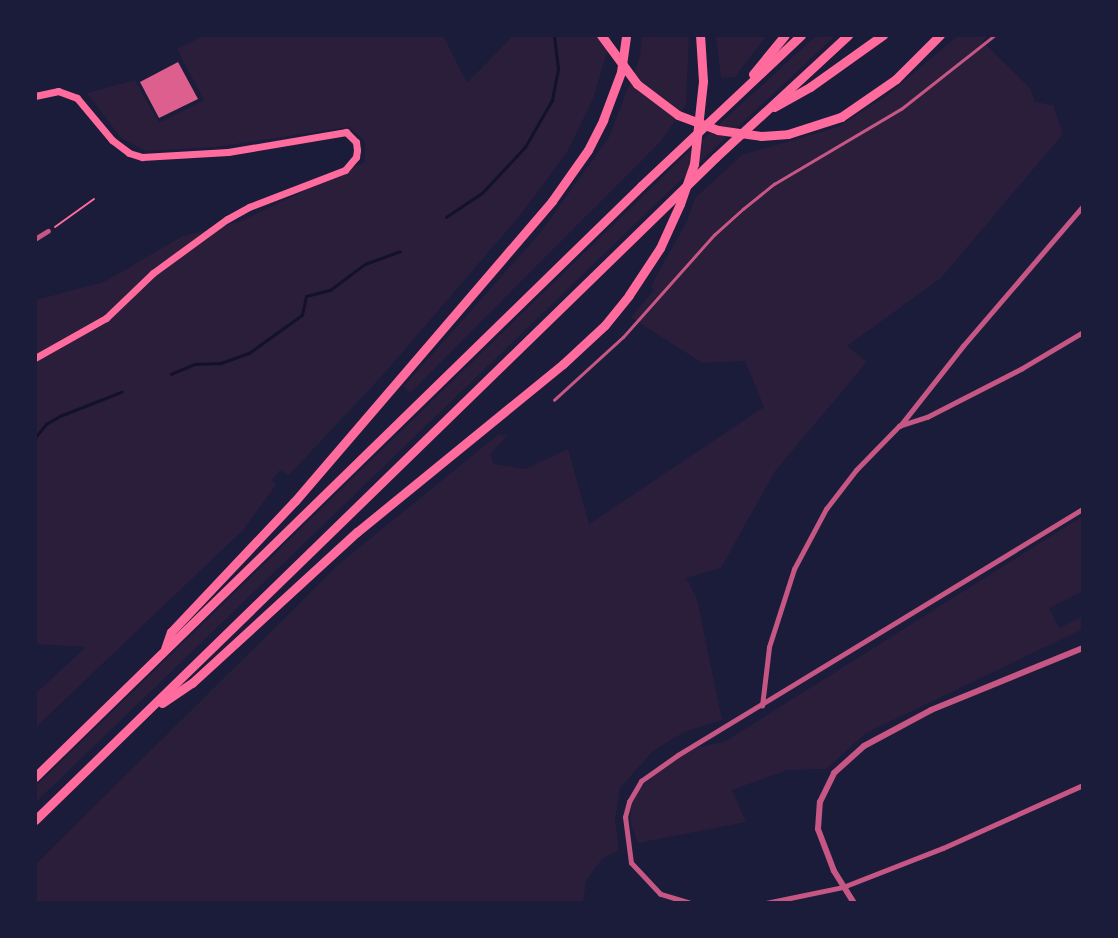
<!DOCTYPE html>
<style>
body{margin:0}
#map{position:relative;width:1118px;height:938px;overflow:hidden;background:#1b1b3a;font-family:"PT Sans Narrow",sans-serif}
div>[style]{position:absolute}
.green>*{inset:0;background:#2a1e3b}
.stream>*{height:2.5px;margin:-1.25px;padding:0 1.25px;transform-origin:1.25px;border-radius:1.25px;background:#12122b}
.building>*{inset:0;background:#dd5f8e}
.path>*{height:2px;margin:-1px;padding:0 1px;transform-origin:1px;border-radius:1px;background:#ff6b9d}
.service>*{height:2.5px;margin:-1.25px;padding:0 1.25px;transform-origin:1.25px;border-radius:1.25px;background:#c65784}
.minor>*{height:4.5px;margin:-2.25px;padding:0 2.25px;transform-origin:2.25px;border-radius:2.25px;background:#c65784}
.tertiary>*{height:6px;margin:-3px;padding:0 3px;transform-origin:3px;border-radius:3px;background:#c65784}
.secondary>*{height:7px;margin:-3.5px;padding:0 3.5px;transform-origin:3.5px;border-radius:3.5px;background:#ff6b9d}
.motorway>*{height:9px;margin:-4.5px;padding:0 4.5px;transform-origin:4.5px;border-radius:4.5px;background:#ff6b9d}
span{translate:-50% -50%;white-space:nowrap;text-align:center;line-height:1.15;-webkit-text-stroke:6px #1b1b3a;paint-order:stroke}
.frame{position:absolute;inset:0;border:37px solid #1b1b3a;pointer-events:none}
</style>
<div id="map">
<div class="green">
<div style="clip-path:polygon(205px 35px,443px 35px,467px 83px,514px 35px,612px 35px,593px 99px,567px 152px,521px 214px,382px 376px,289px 475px,280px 470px,272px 480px,276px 485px,243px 530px,35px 728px,35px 694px,86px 647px,35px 644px,35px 300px,104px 282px,183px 236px,239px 222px,365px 162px,365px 141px,349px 127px,215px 147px,146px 151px,121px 138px,87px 93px,135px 80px,159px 123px,204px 100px,177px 49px)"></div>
<div style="clip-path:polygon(642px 35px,689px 35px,686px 105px,662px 140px,410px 393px,404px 386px,540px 233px,609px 137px,640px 57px)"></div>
<div style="clip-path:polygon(716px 35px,767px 35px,735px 77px,721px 78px)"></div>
<div style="clip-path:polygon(817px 35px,836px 35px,665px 195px,35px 803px,35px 787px,116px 708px,680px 160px)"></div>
<div style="clip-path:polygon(959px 35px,989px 35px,982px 41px,1030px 88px,1035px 102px,1053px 105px,1063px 134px,941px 278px,847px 346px,867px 362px,775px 471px,721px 568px,686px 578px,697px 599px,722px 720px,684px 732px,653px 751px,620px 788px,615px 820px,619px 850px,602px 859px,586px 881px,583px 903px,35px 903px,35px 865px,339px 564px,499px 434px,507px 436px,490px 454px,494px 464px,525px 469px,568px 449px,589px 524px,764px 407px,745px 361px,702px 363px,631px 317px,654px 290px,651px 286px,687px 221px,695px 198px,742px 155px,838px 127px,886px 96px)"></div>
<div style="clip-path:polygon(1083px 516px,1083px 591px,1049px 608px,1059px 628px,1083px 616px,1083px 629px,866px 733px,826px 769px,788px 770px,732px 790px,746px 822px,638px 843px,631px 824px,631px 806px,638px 791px,676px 753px,726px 741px)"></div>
</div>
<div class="stream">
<div style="left:446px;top:217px;width:43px;rotate:-33.7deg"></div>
<div style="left:482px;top:193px;width:63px;rotate:-46.9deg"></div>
<div style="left:525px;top:147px;width:54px;rotate:-60.1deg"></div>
<div style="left:552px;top:100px;width:32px;rotate:-79deg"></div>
<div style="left:558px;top:69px;width:34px;rotate:-97deg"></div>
<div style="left:171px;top:374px;width:26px;rotate:-23deg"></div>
<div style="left:195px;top:364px;width:26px;rotate:-2deg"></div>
<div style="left:221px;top:363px;width:30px;rotate:-20deg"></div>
<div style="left:249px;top:353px;width:65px;rotate:-35.6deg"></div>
<div style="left:302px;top:315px;width:19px;rotate:-78deg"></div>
<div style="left:306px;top:296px;width:25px;rotate:-14deg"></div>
<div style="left:330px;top:290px;width:44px;rotate:-36.6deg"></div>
<div style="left:365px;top:264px;width:37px;rotate:-20deg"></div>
<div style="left:35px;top:438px;width:18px;rotate:-52deg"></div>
<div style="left:46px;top:424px;width:16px;rotate:-30deg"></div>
<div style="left:60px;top:416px;width:66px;rotate:-21.5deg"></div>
</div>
<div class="building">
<div style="clip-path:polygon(178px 62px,198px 99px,159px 118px,140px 82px)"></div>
</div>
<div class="path">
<div style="left:55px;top:227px;width:48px;rotate:-35.7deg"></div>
</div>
<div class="service">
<div style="left:554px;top:400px;width:93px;rotate:-42.4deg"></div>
<div style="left:623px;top:337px;width:137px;rotate:-48.3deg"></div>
<div style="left:714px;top:235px;width:39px;rotate:-42deg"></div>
<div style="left:743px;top:209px;width:40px;rotate:-39deg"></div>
<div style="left:774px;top:184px;width:147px;rotate:-30.6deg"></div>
<div style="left:901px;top:109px;width:120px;rotate:-38.2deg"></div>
</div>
<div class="minor">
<div style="left:35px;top:239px;width:15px;rotate:-32deg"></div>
<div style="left:900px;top:426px;width:102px;rotate:-51.8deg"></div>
<div style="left:963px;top:346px;width:184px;rotate:-49.4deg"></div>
<div style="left:762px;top:706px;width:59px;rotate:-83.2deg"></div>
<div style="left:769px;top:647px;width:82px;rotate:-72.2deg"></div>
<div style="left:794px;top:569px;width:68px;rotate:-61.9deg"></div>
<div style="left:826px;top:509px;width:49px;rotate:-52.4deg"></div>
<div style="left:856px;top:470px;width:62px;rotate:-45.7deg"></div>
<div style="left:899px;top:426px;width:29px;rotate:-18deg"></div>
<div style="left:927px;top:417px;width:106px;rotate:-27.1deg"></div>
<div style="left:1021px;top:369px;width:72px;rotate:-30.8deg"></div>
<div style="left:689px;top:903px;width:30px;rotate:-163deg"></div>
<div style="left:660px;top:894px;width:42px;rotate:-133.1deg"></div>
<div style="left:631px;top:863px;width:46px;rotate:-97.4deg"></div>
<div style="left:625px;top:817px;width:16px;rotate:-75deg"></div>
<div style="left:629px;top:802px;width:24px;rotate:-60deg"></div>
<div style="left:641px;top:781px;width:45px;rotate:-35.1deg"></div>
<div style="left:678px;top:755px;width:474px;rotate:-31.3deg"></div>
<div style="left:766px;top:903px;width:79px;rotate:-11.7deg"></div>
<div style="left:843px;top:887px;width:107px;rotate:-21.3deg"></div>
<div style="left:943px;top:848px;width:154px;rotate:-24.2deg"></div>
</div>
<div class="tertiary">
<div style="left:854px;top:903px;width:38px;rotate:-122deg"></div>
<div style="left:834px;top:871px;width:45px;rotate:-110.9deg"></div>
<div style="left:818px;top:829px;width:27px;rotate:-86deg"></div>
<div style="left:820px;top:802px;width:32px;rotate:-64deg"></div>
<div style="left:834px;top:773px;width:40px;rotate:-42deg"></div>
<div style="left:864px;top:746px;width:76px;rotate:-28.2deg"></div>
<div style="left:931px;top:710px;width:164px;rotate:-22.2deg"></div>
</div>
<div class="secondary">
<div style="left:35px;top:96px;width:24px;rotate:-12deg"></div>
<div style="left:58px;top:91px;width:20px;rotate:20deg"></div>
<div style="left:77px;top:98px;width:55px;rotate:50.2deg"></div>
<div style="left:112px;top:140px;width:21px;rotate:37deg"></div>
<div style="left:129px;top:153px;width:14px;rotate:17deg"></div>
<div style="left:142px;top:157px;width:86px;rotate:-3.3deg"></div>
<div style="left:228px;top:152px;width:120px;rotate:-9.6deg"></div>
<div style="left:346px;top:132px;width:14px;rotate:45deg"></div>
<div style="left:356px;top:142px;width:8px;rotate:83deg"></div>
<div style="left:357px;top:150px;width:7px;rotate:98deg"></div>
<div style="left:356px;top:157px;width:17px;rotate:130deg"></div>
<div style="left:345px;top:170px;width:103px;rotate:158.9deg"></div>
<div style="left:249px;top:207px;width:25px;rotate:151deg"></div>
<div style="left:227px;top:219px;width:92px;rotate:143.9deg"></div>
<div style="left:153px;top:273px;width:65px;rotate:136.2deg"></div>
<div style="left:106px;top:318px;width:81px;rotate:150.6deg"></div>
</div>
<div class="motorway">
<div style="left:601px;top:35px;width:61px;rotate:53.7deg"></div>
<div style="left:637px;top:84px;width:51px;rotate:37.1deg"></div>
<div style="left:678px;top:115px;width:43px;rotate:20.6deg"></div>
<div style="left:718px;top:130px;width:43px;rotate:7.9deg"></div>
<div style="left:761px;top:136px;width:27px;rotate:-4deg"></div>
<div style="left:788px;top:134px;width:56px;rotate:-17.8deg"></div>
<div style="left:841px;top:117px;width:67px;rotate:-34.6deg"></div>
<div style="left:896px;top:79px;width:62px;rotate:-45deg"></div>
<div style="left:753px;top:74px;width:50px;rotate:-50.6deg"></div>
<div style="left:774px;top:107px;width:41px;rotate:-29.1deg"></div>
<div style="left:810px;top:87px;width:90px;rotate:-35.5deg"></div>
<div style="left:165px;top:649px;width:18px;rotate:-71deg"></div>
<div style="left:171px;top:632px;width:180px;rotate:-46.6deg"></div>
<div style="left:295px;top:501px;width:395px;rotate:-49.4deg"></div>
<div style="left:552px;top:201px;width:62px;rotate:-54.8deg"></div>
<div style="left:588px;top:150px;width:34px;rotate:-63deg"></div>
<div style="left:603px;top:120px;width:51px;rotate:-69.4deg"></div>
<div style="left:621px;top:72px;width:37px;rotate:-82deg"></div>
<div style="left:162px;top:703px;width:36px;rotate:-34deg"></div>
<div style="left:192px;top:683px;width:224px;rotate:-42.5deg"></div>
<div style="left:357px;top:532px;width:266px;rotate:-39.2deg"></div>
<div style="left:563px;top:364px;width:57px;rotate:-42.9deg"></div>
<div style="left:605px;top:325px;width:38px;rotate:-51deg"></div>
<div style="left:629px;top:295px;width:56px;rotate:-56.6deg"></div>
<div style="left:660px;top:248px;width:48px;rotate:-65.6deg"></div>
<div style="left:680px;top:204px;width:42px;rotate:-70.7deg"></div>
<div style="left:694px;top:164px;width:83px;rotate:-83.8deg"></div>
<div style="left:703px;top:81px;width:46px;rotate:-93.7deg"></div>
<div style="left:35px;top:777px;width:846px;rotate:-44.28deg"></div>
<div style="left:641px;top:186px;width:220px;rotate:-43.3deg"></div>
<div style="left:35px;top:820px;width:950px;rotate:-44.23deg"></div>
<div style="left:716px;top:157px;width:180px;rotate:-42.7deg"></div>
</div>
<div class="frame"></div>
</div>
